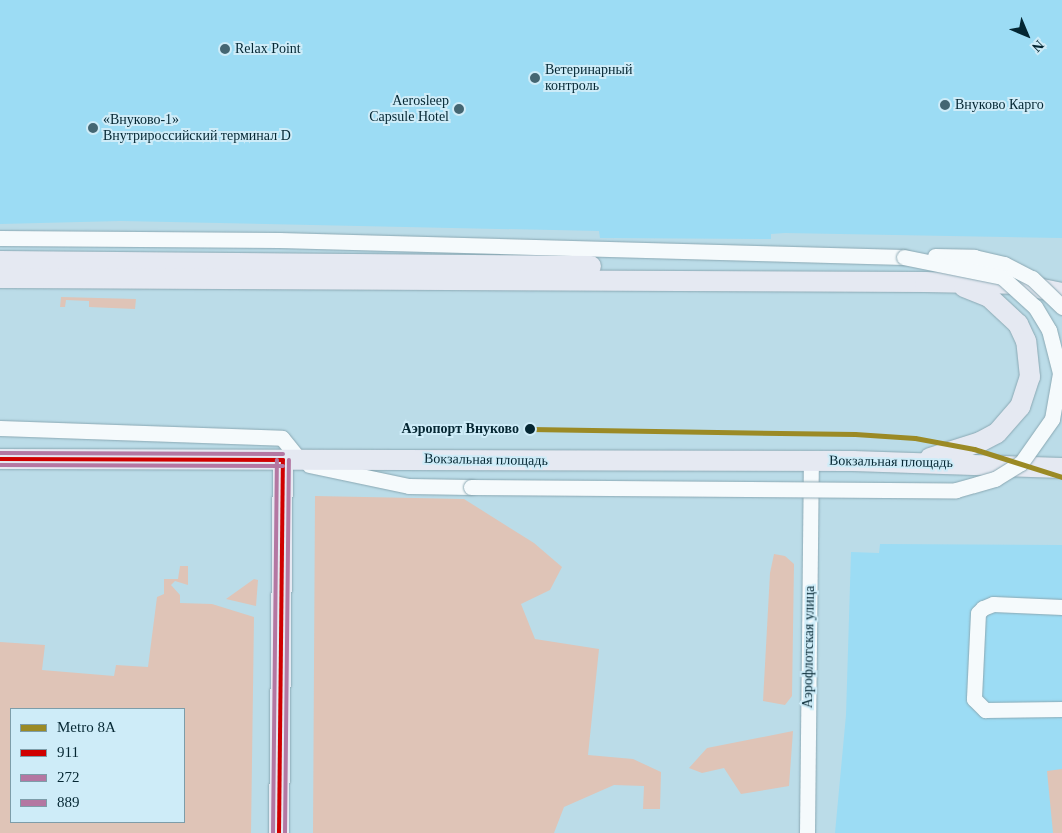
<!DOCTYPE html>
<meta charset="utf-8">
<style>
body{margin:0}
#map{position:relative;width:1062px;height:833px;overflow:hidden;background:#bbdce8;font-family:Georgia,serif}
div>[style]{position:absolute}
.built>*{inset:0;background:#9cdcf4}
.green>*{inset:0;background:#dfc4b7}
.roads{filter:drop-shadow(0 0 1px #8aa8b3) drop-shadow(0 0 1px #8aa8b3)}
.minor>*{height:15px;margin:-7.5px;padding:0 7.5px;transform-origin:7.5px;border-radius:7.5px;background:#f5fafc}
.major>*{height:20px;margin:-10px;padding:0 10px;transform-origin:10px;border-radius:10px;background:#e5e9f2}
.bridges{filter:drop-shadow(0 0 1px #8aa8b3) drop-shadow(0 0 1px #8aa8b3)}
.minor-bridge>*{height:15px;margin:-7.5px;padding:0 7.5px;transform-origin:7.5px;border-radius:7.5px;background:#f5fafc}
.bus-1>*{height:4px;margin:-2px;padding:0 2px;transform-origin:2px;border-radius:2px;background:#d00000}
.bus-2>*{height:4px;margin:-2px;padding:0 2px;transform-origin:2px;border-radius:2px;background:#b477a2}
.bus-3>*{height:4px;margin:-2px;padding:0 2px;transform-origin:2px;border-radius:2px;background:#b477a2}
.metro-1>*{height:5px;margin:-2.5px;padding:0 2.5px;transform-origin:2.5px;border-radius:2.5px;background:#9b8a25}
.dots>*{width:14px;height:14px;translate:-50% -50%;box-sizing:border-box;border:2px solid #ceecf8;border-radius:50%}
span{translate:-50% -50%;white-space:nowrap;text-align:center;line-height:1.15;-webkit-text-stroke:4px #ceecf8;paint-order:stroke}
.poi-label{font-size:14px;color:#042632}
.left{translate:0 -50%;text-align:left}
.right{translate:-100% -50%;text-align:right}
.stop-label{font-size:14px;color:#042632;font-weight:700}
.street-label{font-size:14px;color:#042632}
.legend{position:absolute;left:10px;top:708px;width:175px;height:115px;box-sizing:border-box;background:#ceecf8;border:1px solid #7d9da9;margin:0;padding:6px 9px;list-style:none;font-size:15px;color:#042632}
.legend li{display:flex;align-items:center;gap:10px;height:25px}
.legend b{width:25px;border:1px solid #7d9da9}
.north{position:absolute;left:1002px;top:10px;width:50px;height:50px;-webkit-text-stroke:4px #ceecf8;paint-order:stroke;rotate:135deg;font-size:14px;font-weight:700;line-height:20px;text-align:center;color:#042632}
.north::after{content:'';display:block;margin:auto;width:18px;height:22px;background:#042632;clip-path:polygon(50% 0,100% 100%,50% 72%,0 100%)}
</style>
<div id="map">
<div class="built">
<div style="clip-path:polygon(0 0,1062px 0,1062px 238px,785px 233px,771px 234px,771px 239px,600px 238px,599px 231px,121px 221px,0 224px)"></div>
<div style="clip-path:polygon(880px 544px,1062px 545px,1062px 833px,835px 833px,846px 715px,851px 552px,879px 553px)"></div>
</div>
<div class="green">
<div style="clip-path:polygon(61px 297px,136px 299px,135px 309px,89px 307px,89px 301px,66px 300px,65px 307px,60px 307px)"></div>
<div style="clip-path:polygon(315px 496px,464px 499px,534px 543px,562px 567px,550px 590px,521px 604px,535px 639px,599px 649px,588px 755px,633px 759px,661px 772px,660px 809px,643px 809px,644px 786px,614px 785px,564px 807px,554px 833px,313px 833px)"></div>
<div style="clip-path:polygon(774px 554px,785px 556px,794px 564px,792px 696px,785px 705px,763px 701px,770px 573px)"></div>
<div style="clip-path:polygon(evenodd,180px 566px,188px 566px,188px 585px,175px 581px,171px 585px,180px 595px,180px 603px,212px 604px,254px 617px,251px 833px,0 833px,0 642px,45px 645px,42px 670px,114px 676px,116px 665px,148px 667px,157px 597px,164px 594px,164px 579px,178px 579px,180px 566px,11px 709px,184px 709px,184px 822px,11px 822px,11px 709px)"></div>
<div style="clip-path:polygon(254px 579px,258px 580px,256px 606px,226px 599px)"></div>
<div style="clip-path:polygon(793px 731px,789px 786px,741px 794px,724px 768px,702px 773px,689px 768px,707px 748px)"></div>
<div style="clip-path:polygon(1062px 769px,1062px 833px,1053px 833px,1047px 771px)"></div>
</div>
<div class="roads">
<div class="minor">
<div style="left:0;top:238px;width:279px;rotate:0.4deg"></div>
<div style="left:279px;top:240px;width:625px;rotate:1.56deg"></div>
<div style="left:0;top:428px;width:282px;rotate:2deg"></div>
<div style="left:282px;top:438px;width:27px;rotate:51deg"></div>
<div style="left:309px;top:465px;width:102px;rotate:11.9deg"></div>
<div style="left:409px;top:486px;width:62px;rotate:0.9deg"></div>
<div style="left:1062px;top:607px;width:69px;rotate:-177.5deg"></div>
<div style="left:993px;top:604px;width:11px;rotate:158deg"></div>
<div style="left:983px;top:608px;width:7px;rotate:135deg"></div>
<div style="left:978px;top:613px;width:86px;rotate:92.7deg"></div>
<div style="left:974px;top:699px;width:16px;rotate:45deg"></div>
<div style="left:985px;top:710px;width:77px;rotate:-0.7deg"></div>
<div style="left:807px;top:833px;width:372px;rotate:-89.4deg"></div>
</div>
<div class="major">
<div style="left:0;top:261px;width:591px;rotate:0.48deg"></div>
<div style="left:0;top:278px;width:925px;rotate:0.25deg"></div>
<div style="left:925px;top:282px;width:93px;rotate:1.2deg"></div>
<div style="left:1018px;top:284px;width:45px;rotate:11.6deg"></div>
<div style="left:930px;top:458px;width:52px;rotate:-17.7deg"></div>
<div style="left:980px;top:442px;width:19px;rotate:-28deg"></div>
<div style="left:997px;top:433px;width:35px;rotate:-49deg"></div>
<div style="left:1020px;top:407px;width:32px;rotate:-72deg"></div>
<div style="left:1030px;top:377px;width:36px;rotate:-96deg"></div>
<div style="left:1026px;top:341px;width:19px;rotate:-115deg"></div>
<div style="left:1018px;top:324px;width:40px;rotate:-137deg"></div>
<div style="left:989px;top:297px;width:27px;rotate:-158deg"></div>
<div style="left:0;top:459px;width:853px;rotate:0.13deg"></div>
<div style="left:853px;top:461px;width:209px;rotate:1.9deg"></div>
<div style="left:279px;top:833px;width:373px;rotate:-89.4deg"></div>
</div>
</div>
<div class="bridges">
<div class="minor-bridge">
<div style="left:935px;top:256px;width:39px;rotate:1deg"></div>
<div style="left:974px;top:257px;width:31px;rotate:13deg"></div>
<div style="left:1004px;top:264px;width:31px;rotate:27deg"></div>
<div style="left:1032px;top:278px;width:42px;rotate:44deg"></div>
<div style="left:471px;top:487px;width:485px;rotate:0.4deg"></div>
<div style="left:956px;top:490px;width:41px;rotate:-15.8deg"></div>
<div style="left:995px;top:479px;width:31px;rotate:-32deg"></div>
<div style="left:1021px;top:463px;width:54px;rotate:-54.8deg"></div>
<div style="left:1052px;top:419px;width:47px;rotate:-80.1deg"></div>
<div style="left:1060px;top:373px;width:44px;rotate:-104.3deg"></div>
<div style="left:1049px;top:330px;width:27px;rotate:-121deg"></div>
<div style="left:1035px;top:307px;width:45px;rotate:-137.7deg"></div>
<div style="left:1002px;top:277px;width:100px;rotate:-168.5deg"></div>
</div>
</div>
<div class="bus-1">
<div style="left:0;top:459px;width:283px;rotate:0.2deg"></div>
<div style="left:279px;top:833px;width:373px;rotate:-89.4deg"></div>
</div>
<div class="bus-2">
<div style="left:0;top:465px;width:283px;rotate:0.2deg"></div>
<div style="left:285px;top:833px;width:373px;rotate:-89.4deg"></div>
</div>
<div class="bus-3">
<div style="left:0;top:453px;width:283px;rotate:0.2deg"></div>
<div style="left:273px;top:833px;width:373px;rotate:-89.4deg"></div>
</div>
<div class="metro-1">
<div style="left:530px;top:429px;width:325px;rotate:0.9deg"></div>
<div style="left:855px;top:434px;width:60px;rotate:3.8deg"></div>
<div style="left:915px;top:438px;width:60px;rotate:10.6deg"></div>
<div style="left:974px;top:449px;width:92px;rotate:17.7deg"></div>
</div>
<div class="dots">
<div style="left:225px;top:49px;background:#446672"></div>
<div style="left:535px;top:78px;background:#446672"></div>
<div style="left:945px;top:105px;background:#446672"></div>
<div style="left:459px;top:109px;background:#446672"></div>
<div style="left:93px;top:128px;background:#446672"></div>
<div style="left:530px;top:429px;background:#042632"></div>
</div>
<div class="poi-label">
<span class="left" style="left:235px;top:49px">Relax Point</span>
<span class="left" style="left:545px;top:78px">Ветеринарный<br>контроль</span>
<span class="right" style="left:449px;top:109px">Aerosleep<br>Capsule Hotel</span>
<span class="left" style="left:955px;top:105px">Внуково Карго</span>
<span class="left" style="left:103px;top:128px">«Внуково-1»<br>Внутрироссийский терминал D</span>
</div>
<div class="stop-label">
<span class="right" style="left:519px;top:429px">Аэропорт Внуково</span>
</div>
<div class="street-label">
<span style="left:486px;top:460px;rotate:1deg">Вокзальная площадь</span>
<span style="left:891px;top:462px;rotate:1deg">Вокзальная площадь</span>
<span style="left:809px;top:647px;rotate:-89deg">Аэрофлотская улица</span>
</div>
<ul class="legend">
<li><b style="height:6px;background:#9b8a25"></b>Metro 8А</li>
<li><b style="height:6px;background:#d00000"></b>911</li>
<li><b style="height:6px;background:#b477a2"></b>272</li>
<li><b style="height:6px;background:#b477a2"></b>889</li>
</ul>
<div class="north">N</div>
</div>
